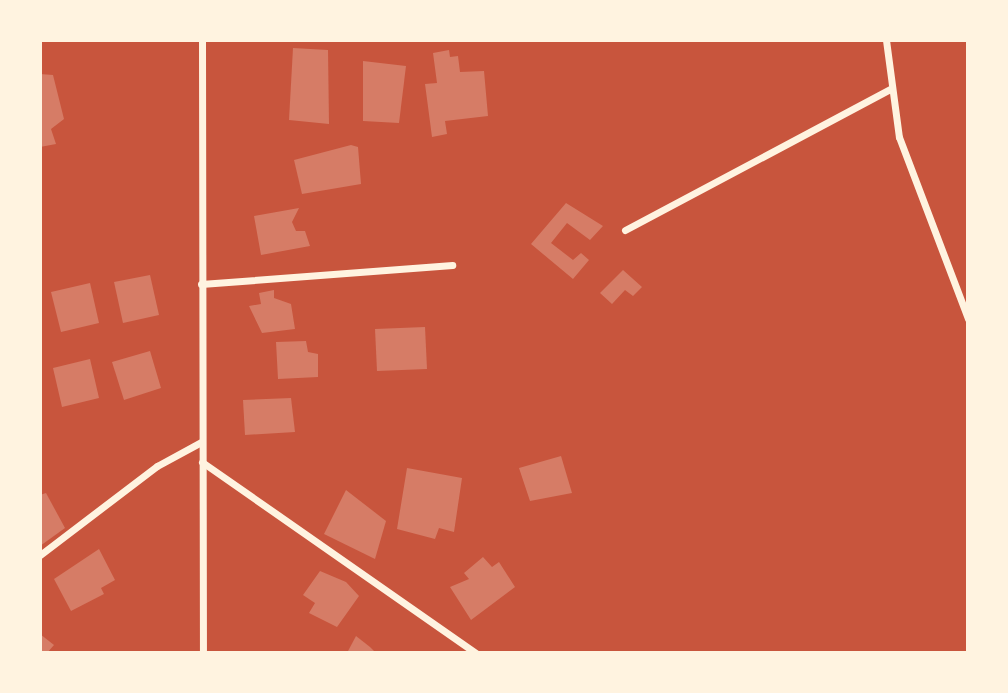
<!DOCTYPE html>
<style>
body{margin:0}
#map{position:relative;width:1008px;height:693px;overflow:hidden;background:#c8553d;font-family:"Exo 2",sans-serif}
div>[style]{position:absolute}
.building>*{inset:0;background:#d67c66}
.minor>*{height:7px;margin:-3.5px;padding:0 3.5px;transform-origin:3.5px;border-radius:3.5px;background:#fff3e0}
span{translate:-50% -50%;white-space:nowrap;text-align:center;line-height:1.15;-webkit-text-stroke:7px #fff3e0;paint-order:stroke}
.frame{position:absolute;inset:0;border:42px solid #fff3e0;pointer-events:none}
</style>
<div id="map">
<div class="building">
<div style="clip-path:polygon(293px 48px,328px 50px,329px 124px,289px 120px)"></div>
<div style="clip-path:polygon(449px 50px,450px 57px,458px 56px,460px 72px,484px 71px,488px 116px,445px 121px,447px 134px,432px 137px,425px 84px,437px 83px,433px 53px)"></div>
<div style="clip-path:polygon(363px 61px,406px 66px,399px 123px,363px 121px)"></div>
<div style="clip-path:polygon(40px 74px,53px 75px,64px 119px,51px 129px,56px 144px,40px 147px)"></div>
<div style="clip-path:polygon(351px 145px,358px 147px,361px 184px,302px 194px,294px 160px)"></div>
<div style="clip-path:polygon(566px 203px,603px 226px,590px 240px,567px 223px,551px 243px,573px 260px,581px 253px,589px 260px,573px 279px,531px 244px)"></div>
<div style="clip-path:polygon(299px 208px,292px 222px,296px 231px,305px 231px,310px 246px,261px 255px,254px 216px)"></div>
<div style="clip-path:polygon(623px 270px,642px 287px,633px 296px,625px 290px,612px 304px,600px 293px)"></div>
<div style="clip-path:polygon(150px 275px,159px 315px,123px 323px,114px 282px)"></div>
<div style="clip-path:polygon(90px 283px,99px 323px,61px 332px,51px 292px)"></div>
<div style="clip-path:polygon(274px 290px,274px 298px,291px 304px,295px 329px,262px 333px,249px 306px,261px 304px,259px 293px)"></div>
<div style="clip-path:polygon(425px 327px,427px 369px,377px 371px,375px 329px)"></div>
<div style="clip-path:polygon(306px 341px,308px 352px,318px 354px,318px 377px,278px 379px,276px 342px)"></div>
<div style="clip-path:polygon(150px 351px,161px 388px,124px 400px,112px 362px)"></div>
<div style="clip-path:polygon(90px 359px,99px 398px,62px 407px,53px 368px)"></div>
<div style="clip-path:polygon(291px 398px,295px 432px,245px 435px,243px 400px)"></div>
<div style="clip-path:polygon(561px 456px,572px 493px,530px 501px,519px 468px)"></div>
<div style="clip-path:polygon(407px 468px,462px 478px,454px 532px,439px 528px,435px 539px,397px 529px)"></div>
<div style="clip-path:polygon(346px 490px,386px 521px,375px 559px,324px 534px)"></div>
<div style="clip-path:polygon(46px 493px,65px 528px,40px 546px,40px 495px)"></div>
<div style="clip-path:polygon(99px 549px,115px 580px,101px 588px,104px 594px,71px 611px,54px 579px)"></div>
<div style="clip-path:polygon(483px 557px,492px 567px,499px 562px,515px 587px,471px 620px,450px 587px,469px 579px,464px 573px)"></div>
<div style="clip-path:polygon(320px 571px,346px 582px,359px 596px,337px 627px,309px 613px,315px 603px,303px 595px)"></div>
<div style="clip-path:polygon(40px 634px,54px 645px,47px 653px,40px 653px)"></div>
<div style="clip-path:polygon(356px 636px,370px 647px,376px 653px,347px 653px)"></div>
</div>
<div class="minor">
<div style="left:202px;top:40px;width:613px;rotate:89.91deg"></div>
<div style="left:886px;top:40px;width:98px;rotate:82.4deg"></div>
<div style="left:899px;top:137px;width:195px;rotate:69.2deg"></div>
<div style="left:625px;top:230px;width:300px;rotate:-28deg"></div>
<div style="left:201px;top:284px;width:252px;rotate:-4.3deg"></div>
<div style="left:202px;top:462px;width:334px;rotate:34.9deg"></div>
<div style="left:40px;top:555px;width:147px;rotate:-37.3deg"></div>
<div style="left:157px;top:466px;width:50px;rotate:-28.6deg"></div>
</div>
<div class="frame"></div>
</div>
